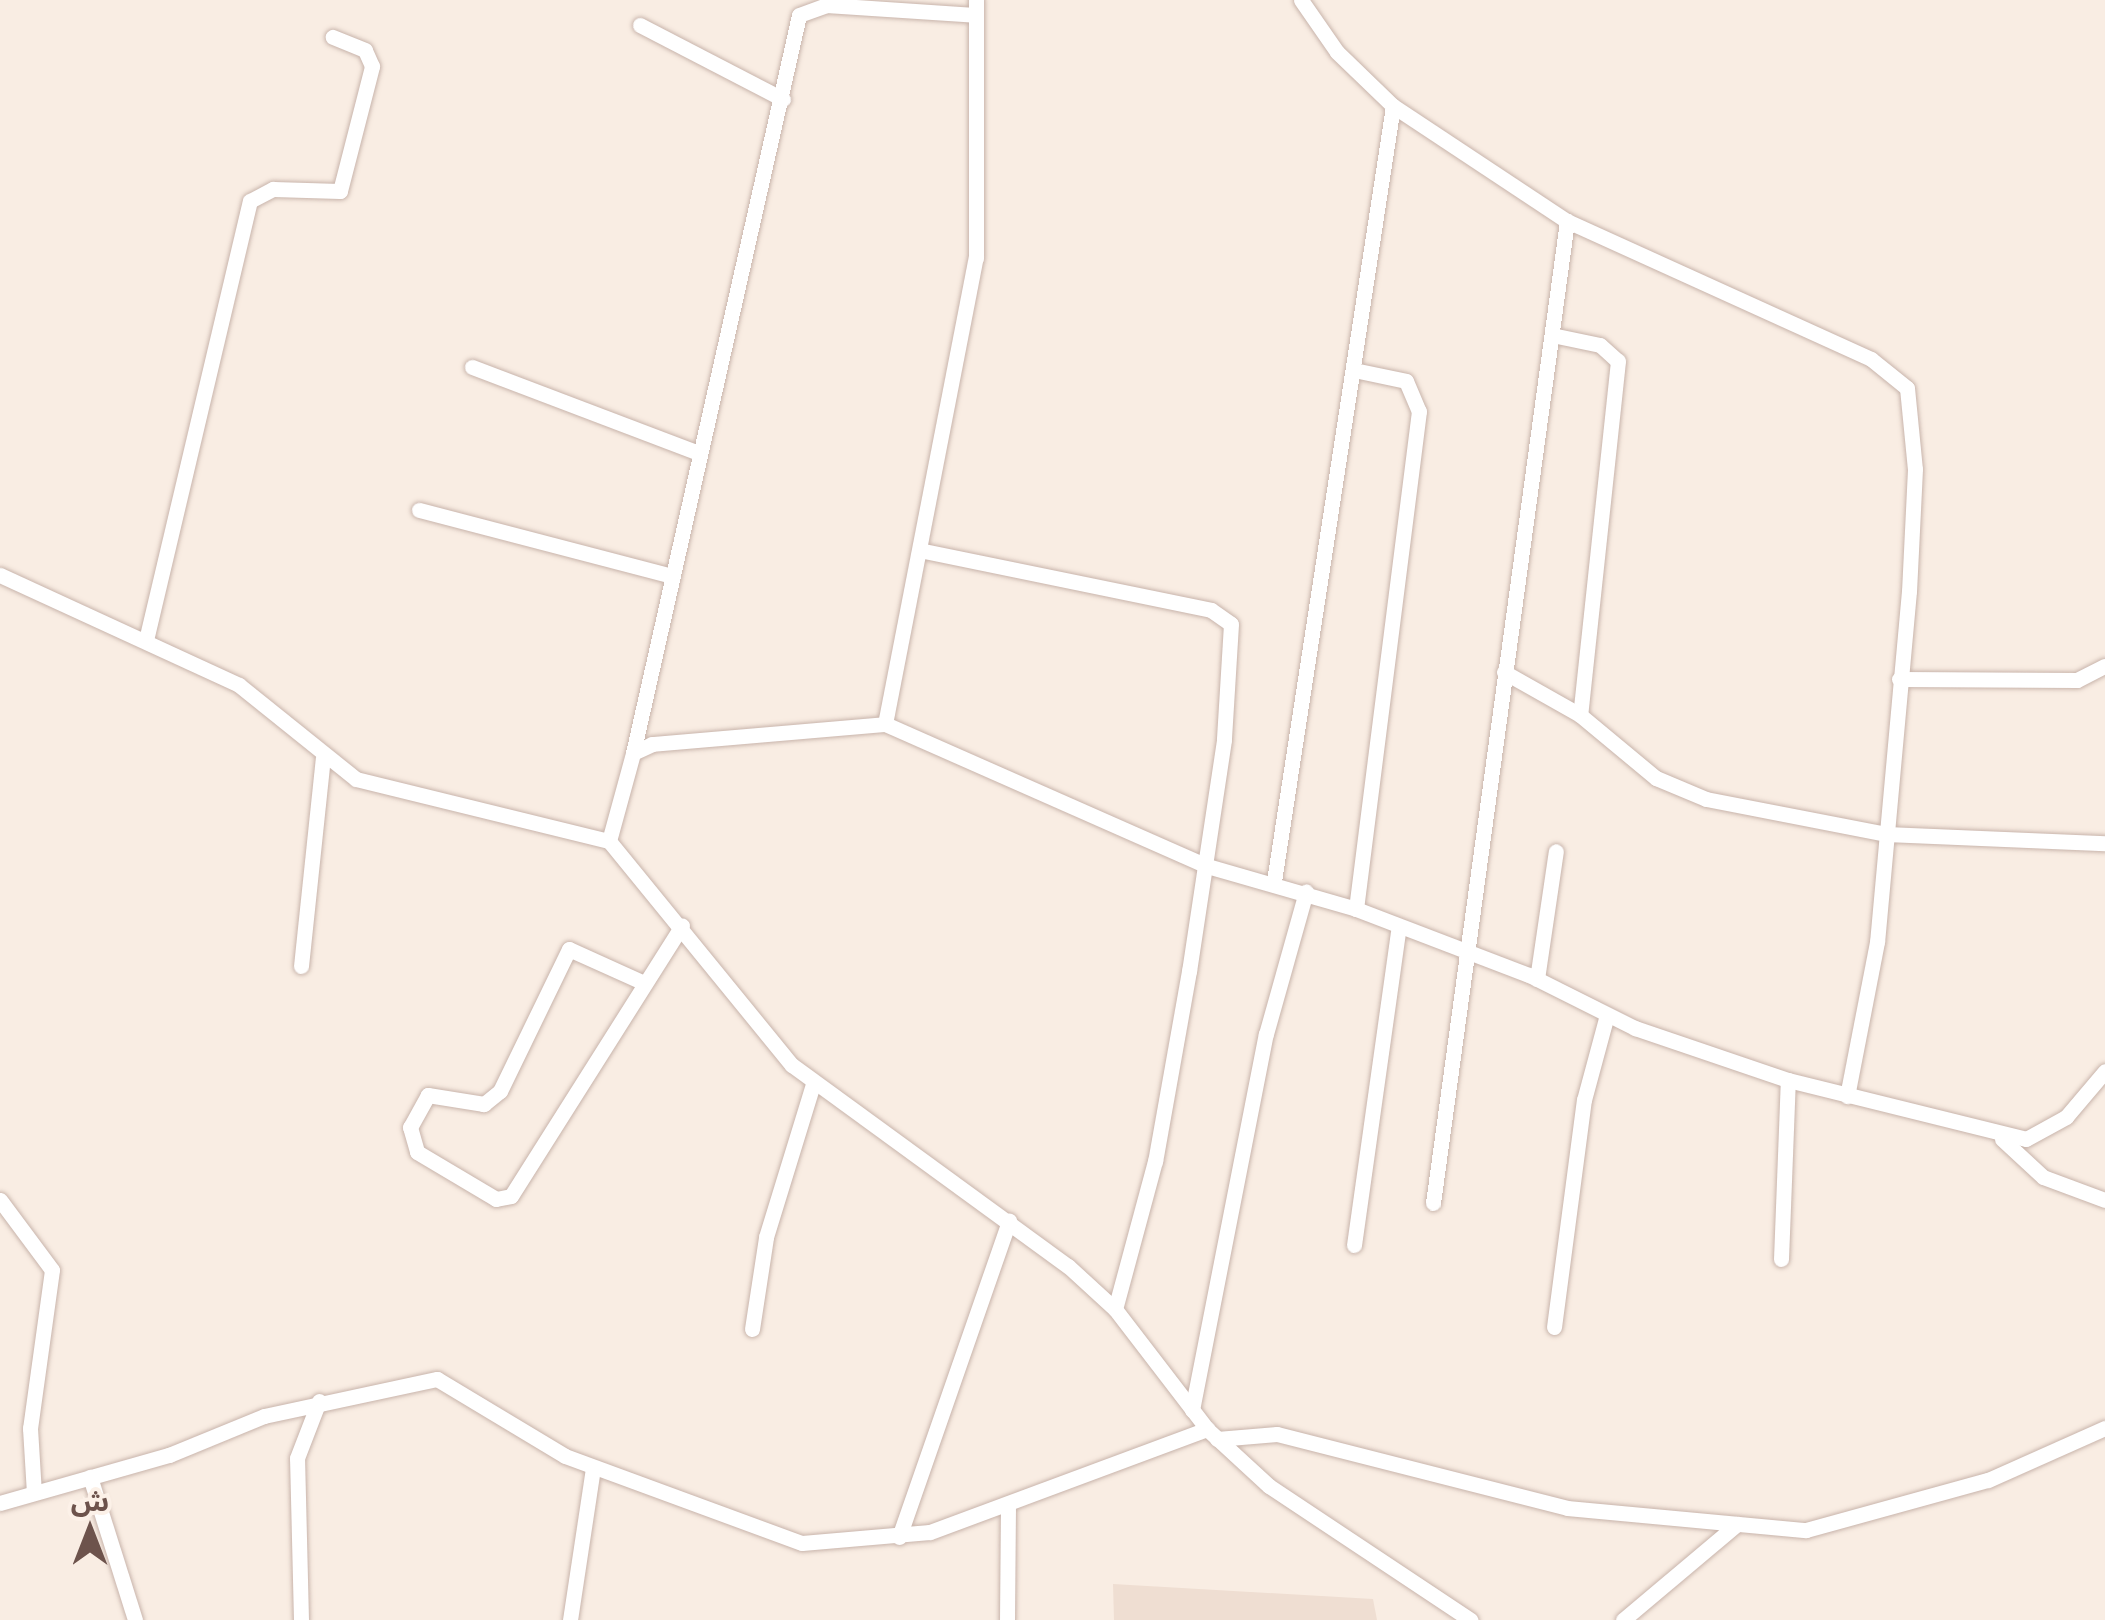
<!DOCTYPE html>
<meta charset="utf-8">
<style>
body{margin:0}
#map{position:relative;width:2105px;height:1620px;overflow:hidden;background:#f9ede3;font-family:Manrope,"Noto Sans Arabic",sans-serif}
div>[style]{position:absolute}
.residential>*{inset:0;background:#efded2}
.roads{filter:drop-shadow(0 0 2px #c8b4ab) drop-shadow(0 0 2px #c8b4ab)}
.street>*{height:15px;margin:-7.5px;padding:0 7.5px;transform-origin:7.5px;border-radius:7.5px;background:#fff}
span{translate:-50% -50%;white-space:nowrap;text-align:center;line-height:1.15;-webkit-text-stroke:10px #fcf1e8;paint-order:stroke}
.north{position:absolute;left:40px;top:1480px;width:100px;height:100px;-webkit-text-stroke:8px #fcf1e8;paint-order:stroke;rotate:0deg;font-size:28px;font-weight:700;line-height:40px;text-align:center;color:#6d534c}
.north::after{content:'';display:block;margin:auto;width:35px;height:45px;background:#6d534c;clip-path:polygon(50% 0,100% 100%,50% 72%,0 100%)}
</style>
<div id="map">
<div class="residential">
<div style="clip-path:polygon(1113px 1584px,1373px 1599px,1377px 1620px,1114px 1620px)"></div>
</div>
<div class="roads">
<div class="street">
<div style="left:1301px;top:0;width:63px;rotate:55.3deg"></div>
<div style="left:1337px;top:52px;width:78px;rotate:44deg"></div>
<div style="left:1393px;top:106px;width:209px;rotate:33.5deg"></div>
<div style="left:1567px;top:221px;width:991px;rotate:97.77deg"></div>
<div style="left:640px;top:25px;width:161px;rotate:27.4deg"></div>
<div style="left:1567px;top:221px;width:334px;rotate:24.4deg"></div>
<div style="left:1871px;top:359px;width:46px;rotate:38.9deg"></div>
<div style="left:1907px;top:388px;width:81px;rotate:84.4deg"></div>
<div style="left:1915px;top:469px;width:122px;rotate:92.8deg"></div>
<div style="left:1909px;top:591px;width:352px;rotate:95.2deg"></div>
<div style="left:1877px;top:942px;width:157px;rotate:101deg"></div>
<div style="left:1552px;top:335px;width:49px;rotate:11.8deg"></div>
<div style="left:1600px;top:345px;width:24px;rotate:42deg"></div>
<div style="left:1618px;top:361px;width:356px;rotate:96.1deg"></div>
<div style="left:472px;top:367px;width:242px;rotate:20.8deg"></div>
<div style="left:1354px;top:370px;width:53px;rotate:11.9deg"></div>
<div style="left:1406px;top:381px;width:33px;rotate:67deg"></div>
<div style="left:1419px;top:411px;width:502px;rotate:97.21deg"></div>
<div style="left:419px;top:510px;width:262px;rotate:14.6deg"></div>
<div style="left:924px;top:551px;width:293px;rotate:11.6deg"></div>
<div style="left:1211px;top:610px;width:24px;rotate:35deg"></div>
<div style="left:1231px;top:624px;width:116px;rotate:93.5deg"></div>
<div style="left:1224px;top:740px;width:234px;rotate:98.6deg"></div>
<div style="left:1189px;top:971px;width:193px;rotate:100.1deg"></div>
<div style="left:1155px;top:1161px;width:153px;rotate:105.1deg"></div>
<div style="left:0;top:575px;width:263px;rotate:24.7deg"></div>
<div style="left:239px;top:685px;width:150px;rotate:38.8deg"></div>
<div style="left:356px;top:779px;width:260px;rotate:13.8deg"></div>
<div style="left:609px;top:841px;width:289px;rotate:50.8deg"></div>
<div style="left:792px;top:1065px;width:341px;rotate:36.1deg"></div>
<div style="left:1068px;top:1266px;width:64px;rotate:42.5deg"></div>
<div style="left:1115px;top:1309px;width:151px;rotate:52.5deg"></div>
<div style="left:1207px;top:1429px;width:84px;rotate:42.6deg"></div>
<div style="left:1269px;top:1486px;width:242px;rotate:33.6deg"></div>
<div style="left:147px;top:636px;width:447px;rotate:-76.7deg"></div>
<div style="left:250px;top:201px;width:26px;rotate:-28deg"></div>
<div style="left:273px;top:189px;width:67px;rotate:1.7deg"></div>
<div style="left:340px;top:191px;width:129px;rotate:-75.6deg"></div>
<div style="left:372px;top:66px;width:17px;rotate:-114deg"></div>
<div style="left:365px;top:50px;width:35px;rotate:-158deg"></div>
<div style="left:1504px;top:672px;width:87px;rotate:29.5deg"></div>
<div style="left:1580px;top:715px;width:99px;rotate:39.7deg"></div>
<div style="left:1656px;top:778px;width:54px;rotate:22.8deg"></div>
<div style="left:1706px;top:799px;width:183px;rotate:11deg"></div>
<div style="left:1886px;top:834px;width:219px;rotate:2.4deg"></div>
<div style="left:1899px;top:679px;width:178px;rotate:0.3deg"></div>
<div style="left:2077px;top:680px;width:31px;rotate:-27deg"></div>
<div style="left:885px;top:724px;width:475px;rotate:-79deg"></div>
<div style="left:976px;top:258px;width:258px;rotate:-90deg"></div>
<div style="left:633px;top:753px;width:756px;rotate:-77.32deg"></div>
<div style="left:799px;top:15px;width:29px;rotate:-20deg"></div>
<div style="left:826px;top:5px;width:149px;rotate:3.8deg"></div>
<div style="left:609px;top:841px;width:91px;rotate:-74.7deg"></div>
<div style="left:633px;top:753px;width:21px;rotate:-25deg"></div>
<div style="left:652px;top:744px;width:234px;rotate:-4.9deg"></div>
<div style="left:885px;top:724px;width:349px;rotate:23.8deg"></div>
<div style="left:1204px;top:865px;width:158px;rotate:16.1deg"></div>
<div style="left:1356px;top:909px;width:185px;rotate:20.9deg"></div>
<div style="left:1529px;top:975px;width:119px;rotate:26.6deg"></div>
<div style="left:1635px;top:1028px;width:162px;rotate:18.8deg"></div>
<div style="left:1788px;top:1080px;width:245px;rotate:13.9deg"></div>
<div style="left:2026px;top:1139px;width:46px;rotate:-28.8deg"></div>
<div style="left:2066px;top:1117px;width:60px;rotate:-49.7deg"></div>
<div style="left:1274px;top:881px;width:784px;rotate:-81.27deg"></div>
<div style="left:301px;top:966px;width:209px;rotate:-84deg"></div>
<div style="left:1537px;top:979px;width:129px;rotate:-81.6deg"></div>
<div style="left:642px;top:982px;width:80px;rotate:-155.7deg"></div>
<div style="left:569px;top:949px;width:158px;rotate:115.9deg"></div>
<div style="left:500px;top:1091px;width:21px;rotate:141deg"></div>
<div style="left:484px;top:1104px;width:57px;rotate:-170.9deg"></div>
<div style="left:428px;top:1095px;width:37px;rotate:119deg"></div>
<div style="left:410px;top:1127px;width:26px;rotate:74deg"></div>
<div style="left:417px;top:1152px;width:92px;rotate:30.7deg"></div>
<div style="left:496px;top:1199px;width:15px;rotate:-11deg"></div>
<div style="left:511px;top:1196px;width:320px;rotate:-57.7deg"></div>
<div style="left:2002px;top:1139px;width:56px;rotate:42.8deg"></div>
<div style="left:2043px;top:1177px;width:66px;rotate:20.4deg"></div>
<div style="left:0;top:1200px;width:87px;rotate:53.4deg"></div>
<div style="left:52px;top:1270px;width:160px;rotate:97.9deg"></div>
<div style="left:30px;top:1428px;width:65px;rotate:86.5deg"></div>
<div style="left:1354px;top:1245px;width:317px;rotate:-82deg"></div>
<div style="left:1781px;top:1259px;width:179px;rotate:-87.8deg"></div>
<div style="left:1554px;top:1327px;width:229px;rotate:-82.5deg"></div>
<div style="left:1584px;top:1100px;width:88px;rotate:-74.9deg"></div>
<div style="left:752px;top:1329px;width:93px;rotate:-81.3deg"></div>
<div style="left:766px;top:1237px;width:160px;rotate:-72.9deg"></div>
<div style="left:1192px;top:1410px;width:383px;rotate:-78.9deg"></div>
<div style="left:1266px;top:1034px;width:148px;rotate:-74.3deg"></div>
<div style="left:1217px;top:1439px;width:60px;rotate:-4.8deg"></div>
<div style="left:1277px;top:1434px;width:299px;rotate:14.3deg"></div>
<div style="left:1567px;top:1508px;width:240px;rotate:5.3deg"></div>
<div style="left:1806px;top:1530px;width:189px;rotate:-15.4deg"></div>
<div style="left:1988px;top:1480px;width:128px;rotate:-24deg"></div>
<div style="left:90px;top:1477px;width:150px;rotate:72.5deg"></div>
<div style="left:0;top:1503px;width:176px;rotate:-15.9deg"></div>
<div style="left:169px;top:1455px;width:103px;rotate:-22.3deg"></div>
<div style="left:264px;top:1416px;width:177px;rotate:-12.1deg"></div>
<div style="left:437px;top:1379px;width:149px;rotate:31deg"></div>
<div style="left:565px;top:1456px;width:252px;rotate:20.2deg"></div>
<div style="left:802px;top:1543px;width:128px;rotate:-4.9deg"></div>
<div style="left:930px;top:1532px;width:296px;rotate:-20.4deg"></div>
<div style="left:899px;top:1537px;width:335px;rotate:-70.8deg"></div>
<div style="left:301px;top:1620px;width:162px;rotate:-91.4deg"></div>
<div style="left:297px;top:1458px;width:61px;rotate:-68.9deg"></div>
<div style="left:570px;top:1620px;width:154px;rotate:-81.4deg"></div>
<div style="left:1007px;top:1620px;width:116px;rotate:-89.5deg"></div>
<div style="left:1623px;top:1620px;width:149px;rotate:-40.1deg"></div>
</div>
</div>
<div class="north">ش</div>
</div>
